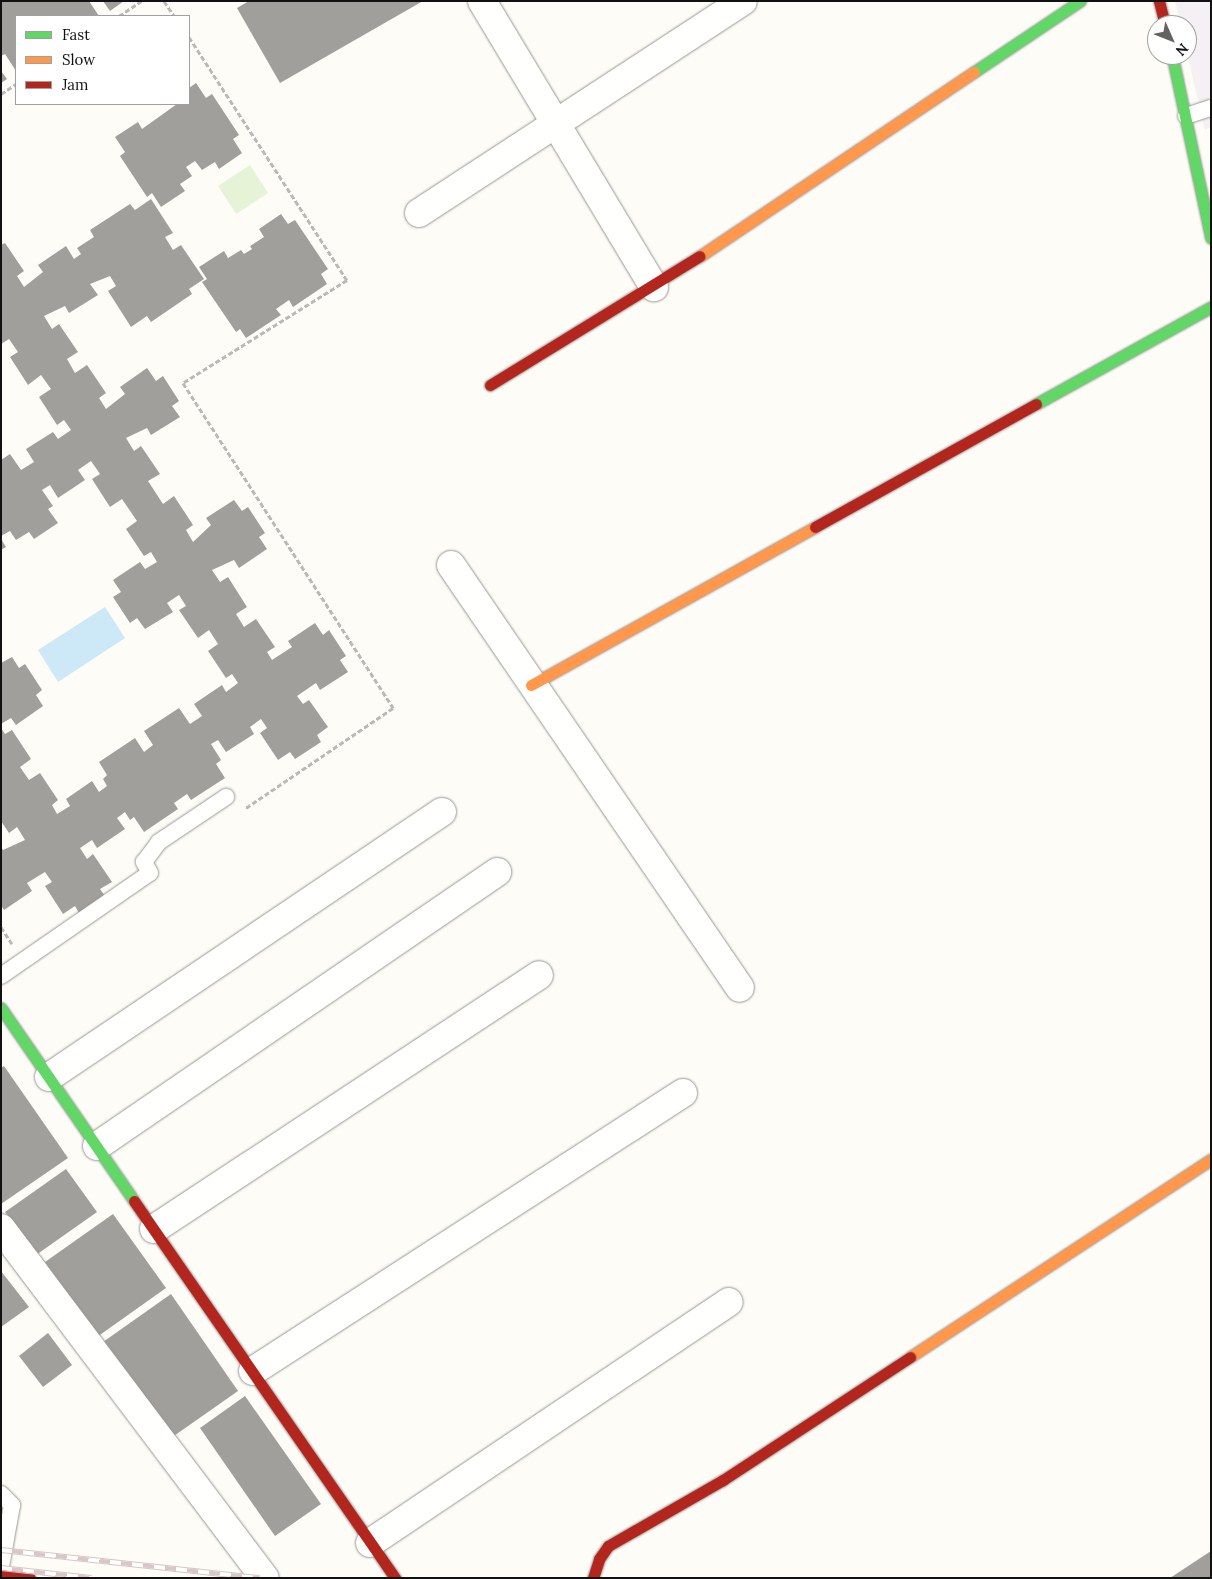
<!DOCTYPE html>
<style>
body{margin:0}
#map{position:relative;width:1212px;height:1579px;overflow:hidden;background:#fdfcf7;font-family:Lora,serif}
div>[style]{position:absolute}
.industrial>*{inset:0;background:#f5f0f3}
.green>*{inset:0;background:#e7f3d7}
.water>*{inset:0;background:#cde8f7}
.building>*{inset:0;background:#a19f9c}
.path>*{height:3px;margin-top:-1.5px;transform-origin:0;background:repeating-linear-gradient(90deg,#b9b9b8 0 5px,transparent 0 7.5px)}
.roads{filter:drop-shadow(0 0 1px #979795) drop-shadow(0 0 1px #979795)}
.lane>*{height:16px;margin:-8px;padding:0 8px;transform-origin:8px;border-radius:8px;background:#fffffe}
.street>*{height:28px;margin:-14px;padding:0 14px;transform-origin:14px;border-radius:14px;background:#fffffe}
.fast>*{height:11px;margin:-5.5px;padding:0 5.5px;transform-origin:5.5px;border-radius:5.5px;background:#63d668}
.slow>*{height:11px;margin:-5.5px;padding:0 5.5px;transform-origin:5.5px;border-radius:5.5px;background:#ff974d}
.jam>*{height:11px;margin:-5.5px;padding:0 5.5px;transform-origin:5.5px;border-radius:5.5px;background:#b3261e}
.rail>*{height:5.5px;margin-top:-2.75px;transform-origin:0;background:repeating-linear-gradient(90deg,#fff 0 11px,#d9c6c7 0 22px);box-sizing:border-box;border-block:1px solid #d9c6c7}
span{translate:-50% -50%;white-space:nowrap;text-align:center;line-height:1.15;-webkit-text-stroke:5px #fff;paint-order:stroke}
.frame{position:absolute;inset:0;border:2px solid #111;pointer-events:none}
.legend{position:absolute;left:15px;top:15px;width:175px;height:90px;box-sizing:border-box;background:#fff;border:1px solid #a0a0a0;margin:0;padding:6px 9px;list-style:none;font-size:15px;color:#111}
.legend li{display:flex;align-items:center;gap:10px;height:25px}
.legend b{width:25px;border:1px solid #a0a0a0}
.north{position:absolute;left:1147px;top:15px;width:50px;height:50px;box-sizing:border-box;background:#fff;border:1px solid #a0a0a0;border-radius:50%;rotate:134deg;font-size:14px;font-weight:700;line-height:20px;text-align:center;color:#111}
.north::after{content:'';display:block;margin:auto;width:18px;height:22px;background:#646362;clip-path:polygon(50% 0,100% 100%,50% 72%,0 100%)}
</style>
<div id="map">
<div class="industrial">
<div style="clip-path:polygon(1175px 1px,1211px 1px,1211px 127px,1205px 130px,1187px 53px,1187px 25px,1181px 25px)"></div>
</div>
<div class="green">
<div style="clip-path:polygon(250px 165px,268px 193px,236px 214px,218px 186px)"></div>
</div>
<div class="water">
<div style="clip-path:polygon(105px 607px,125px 638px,58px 682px,38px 650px)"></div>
</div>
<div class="building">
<div style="clip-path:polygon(1px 1px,89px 1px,99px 16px,16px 16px,16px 71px,5px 54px,1px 56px)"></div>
<div style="clip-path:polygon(103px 1px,124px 1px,110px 11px)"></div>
<div style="clip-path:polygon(249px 1px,423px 1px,280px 83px,237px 8px)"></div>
<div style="clip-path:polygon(1px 71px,7px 79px,1px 83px)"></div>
<div style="clip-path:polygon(196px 83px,206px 98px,212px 94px,239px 135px,233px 139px,242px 153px,219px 169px,215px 162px,202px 170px,195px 161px,186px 167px,192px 176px,180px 184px,185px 191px,161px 207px,152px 193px,147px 197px,120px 156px,125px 152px,115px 137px,138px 122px,142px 129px,177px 104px,189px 104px,189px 88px)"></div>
<div style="clip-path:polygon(151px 199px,173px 233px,165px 237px,173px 250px,181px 245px,204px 279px,189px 289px,192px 294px,151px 322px,147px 316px,131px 327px,108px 291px,116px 286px,110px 276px,90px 284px,98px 295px,69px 313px,65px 306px,44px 316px,52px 329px,59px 324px,78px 352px,67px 359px,75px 373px,87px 365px,106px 393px,99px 398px,106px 409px,125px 394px,120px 387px,147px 368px,156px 381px,163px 376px,179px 401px,172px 406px,180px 417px,151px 435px,147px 428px,126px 438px,134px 451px,141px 446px,160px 474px,148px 481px,163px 504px,174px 496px,193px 525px,186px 530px,193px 542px,211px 525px,206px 518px,234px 500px,242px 511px,248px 507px,265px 533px,259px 537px,267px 549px,239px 568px,234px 560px,212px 570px,220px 582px,228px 577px,247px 607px,236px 614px,244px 627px,256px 619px,275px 647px,267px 652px,272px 660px,292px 647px,288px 641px,315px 623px,323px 635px,329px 630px,346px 656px,340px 660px,348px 672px,320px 690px,316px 683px,297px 696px,303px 704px,309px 700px,328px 727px,317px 735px,321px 742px,295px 759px,290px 752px,278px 760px,260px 733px,267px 728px,261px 719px,250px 727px,254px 734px,226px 752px,218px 740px,211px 744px,221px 760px,216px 764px,225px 778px,191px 800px,187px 794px,174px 803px,178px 809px,144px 832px,134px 817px,130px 820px,125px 812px,117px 818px,125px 829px,97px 848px,92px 840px,80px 848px,87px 859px,93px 854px,112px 882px,100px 889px,105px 896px,79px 913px,75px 906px,63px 914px,45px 886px,52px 882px,45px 872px,27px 883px,32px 891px,4px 910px,1px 905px,1px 847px,3px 850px,25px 840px,17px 827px,9px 833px,1px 821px,1px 728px,5px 734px,12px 730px,31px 759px,20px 767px,29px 780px,40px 773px,58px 800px,52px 805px,57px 814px,70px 806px,66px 799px,92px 781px,99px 792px,107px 786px,103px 779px,107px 775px,99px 762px,135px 738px,144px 752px,153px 745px,144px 731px,179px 708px,190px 724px,202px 716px,194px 704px,222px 685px,226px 692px,238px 683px,232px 674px,226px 678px,208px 651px,218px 644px,209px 630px,198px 638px,179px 610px,186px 606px,179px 595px,167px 603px,173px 612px,145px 629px,137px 618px,130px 623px,113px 597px,121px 592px,113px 580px,140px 562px,145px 569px,157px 562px,151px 552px,144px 556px,126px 529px,137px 521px,122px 499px,110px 507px,92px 479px,100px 474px,91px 461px,78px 470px,85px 480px,58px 498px,50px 485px,42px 490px,53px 506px,48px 509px,58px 523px,34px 539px,29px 532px,16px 540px,10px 531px,1px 536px,1px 460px,10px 454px,21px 470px,34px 462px,26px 449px,53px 432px,58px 439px,71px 430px,64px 420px,57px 425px,39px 397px,51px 389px,41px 375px,28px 385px,10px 357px,18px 352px,9px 339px,1px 344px,1px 245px,5px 243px,24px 271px,17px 276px,24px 287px,43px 272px,38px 265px,66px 246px,74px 259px,81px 254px,77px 248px,94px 237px,90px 230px,130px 204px,135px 210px)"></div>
<div style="clip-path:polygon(281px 214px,288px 224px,295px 220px,328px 269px,321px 274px,327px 284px,293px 307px,289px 300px,276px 309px,281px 315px,246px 338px,240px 329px,236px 332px,202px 282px,207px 279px,199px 267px,224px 251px,228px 258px,241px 250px,244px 254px,252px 249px,250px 246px,264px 237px,259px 229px)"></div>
<div style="clip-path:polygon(1px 539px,6px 547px,1px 550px)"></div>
<div style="clip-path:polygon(12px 657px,19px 668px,25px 664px,42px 690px,36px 695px,43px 706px,16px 725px,11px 718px,1px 724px,1px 663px)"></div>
<div style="clip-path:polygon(4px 1066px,68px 1158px,1px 1204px,1px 1068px)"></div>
<div style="clip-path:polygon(66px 1169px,97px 1212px,36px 1255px,5px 1212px)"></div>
<div style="clip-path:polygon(113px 1214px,166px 1288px,97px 1337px,45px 1262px)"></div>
<div style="clip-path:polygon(1px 1271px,29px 1307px,1px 1327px)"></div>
<div style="clip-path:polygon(171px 1294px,238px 1391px,171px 1438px,103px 1342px)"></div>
<div style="clip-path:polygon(48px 1333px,72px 1365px,43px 1387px,19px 1356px)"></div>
<div style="clip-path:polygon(245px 1396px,321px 1504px,275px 1536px,200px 1428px)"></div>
<div style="clip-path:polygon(1211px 1551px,1211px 1578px,1170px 1578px)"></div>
</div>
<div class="path">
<div style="left:164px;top:1px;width:18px;rotate:56deg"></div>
<div style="left:119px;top:16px;width:27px;rotate:-34deg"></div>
<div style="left:189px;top:37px;width:290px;rotate:57deg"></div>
<div style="left:347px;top:280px;width:194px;rotate:147.9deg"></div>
<div style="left:183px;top:383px;width:387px;rotate:57.1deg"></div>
<div style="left:393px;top:708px;width:178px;rotate:145.8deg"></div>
<div style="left:1px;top:94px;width:18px;rotate:-34deg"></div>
<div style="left:1px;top:927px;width:20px;rotate:57deg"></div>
</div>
<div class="roads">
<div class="lane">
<div style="left:1186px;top:116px;width:26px;rotate:-18deg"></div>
<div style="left:1px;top:976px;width:181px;rotate:-34.7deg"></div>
<div style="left:150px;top:873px;width:13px;rotate:-119deg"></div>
<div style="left:144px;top:862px;width:25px;rotate:-53deg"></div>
<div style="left:159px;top:842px;width:81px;rotate:-33.9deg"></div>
<div style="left:1px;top:1494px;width:16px;rotate:45deg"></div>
<div style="left:12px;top:1505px;width:63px;rotate:100.1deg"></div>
</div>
<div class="street">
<div style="left:482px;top:1px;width:334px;rotate:59deg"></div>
<div style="left:419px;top:213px;width:387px;rotate:-33.2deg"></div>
<div style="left:451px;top:565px;width:512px;rotate:55.66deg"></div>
<div style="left:49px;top:1077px;width:474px;rotate:-34deg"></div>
<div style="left:97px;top:1146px;width:485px;rotate:-34.4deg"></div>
<div style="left:1px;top:1228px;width:438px;rotate:53deg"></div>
<div style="left:154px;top:1229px;width:461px;rotate:-33.4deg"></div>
<div style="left:253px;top:1371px;width:512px;rotate:-32.88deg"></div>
<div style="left:370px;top:1543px;width:432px;rotate:-33.9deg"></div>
</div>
<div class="fast">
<div style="left:1172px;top:55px;width:187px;rotate:78deg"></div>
<div style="left:974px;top:72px;width:128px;rotate:-33.8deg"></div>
<div style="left:1036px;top:404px;width:200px;rotate:-29deg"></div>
<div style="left:1px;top:1008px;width:234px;rotate:55.4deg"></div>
</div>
<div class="slow">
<div style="left:700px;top:256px;width:330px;rotate:-33.9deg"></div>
<div style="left:531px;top:685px;width:325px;rotate:-29.1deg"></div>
<div style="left:910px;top:1357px;width:360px;rotate:-33.3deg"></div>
</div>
<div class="jam">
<div style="left:1159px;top:1px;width:25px;rotate:76deg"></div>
<div style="left:490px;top:385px;width:246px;rotate:-31.6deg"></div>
<div style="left:815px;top:527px;width:253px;rotate:-29.1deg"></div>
<div style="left:134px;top:1201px;width:459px;rotate:55.3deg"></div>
<div style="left:1px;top:1575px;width:29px;rotate:6deg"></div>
<div style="left:593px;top:1578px;width:20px;rotate:-72deg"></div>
<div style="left:599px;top:1559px;width:16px;rotate:-55deg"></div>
<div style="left:608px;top:1546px;width:133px;rotate:-29.9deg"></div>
<div style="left:723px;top:1480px;width:224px;rotate:-33.3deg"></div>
</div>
</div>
<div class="rail">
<div style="left:1px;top:1550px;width:260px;rotate:6.2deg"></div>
<div style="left:1px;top:1568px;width:91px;rotate:6.3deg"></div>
</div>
<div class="frame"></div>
<ul class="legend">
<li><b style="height:6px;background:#63d668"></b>Fast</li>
<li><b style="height:6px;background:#ff974d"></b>Slow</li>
<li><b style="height:6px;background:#b3261e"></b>Jam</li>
</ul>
<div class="north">N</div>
</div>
